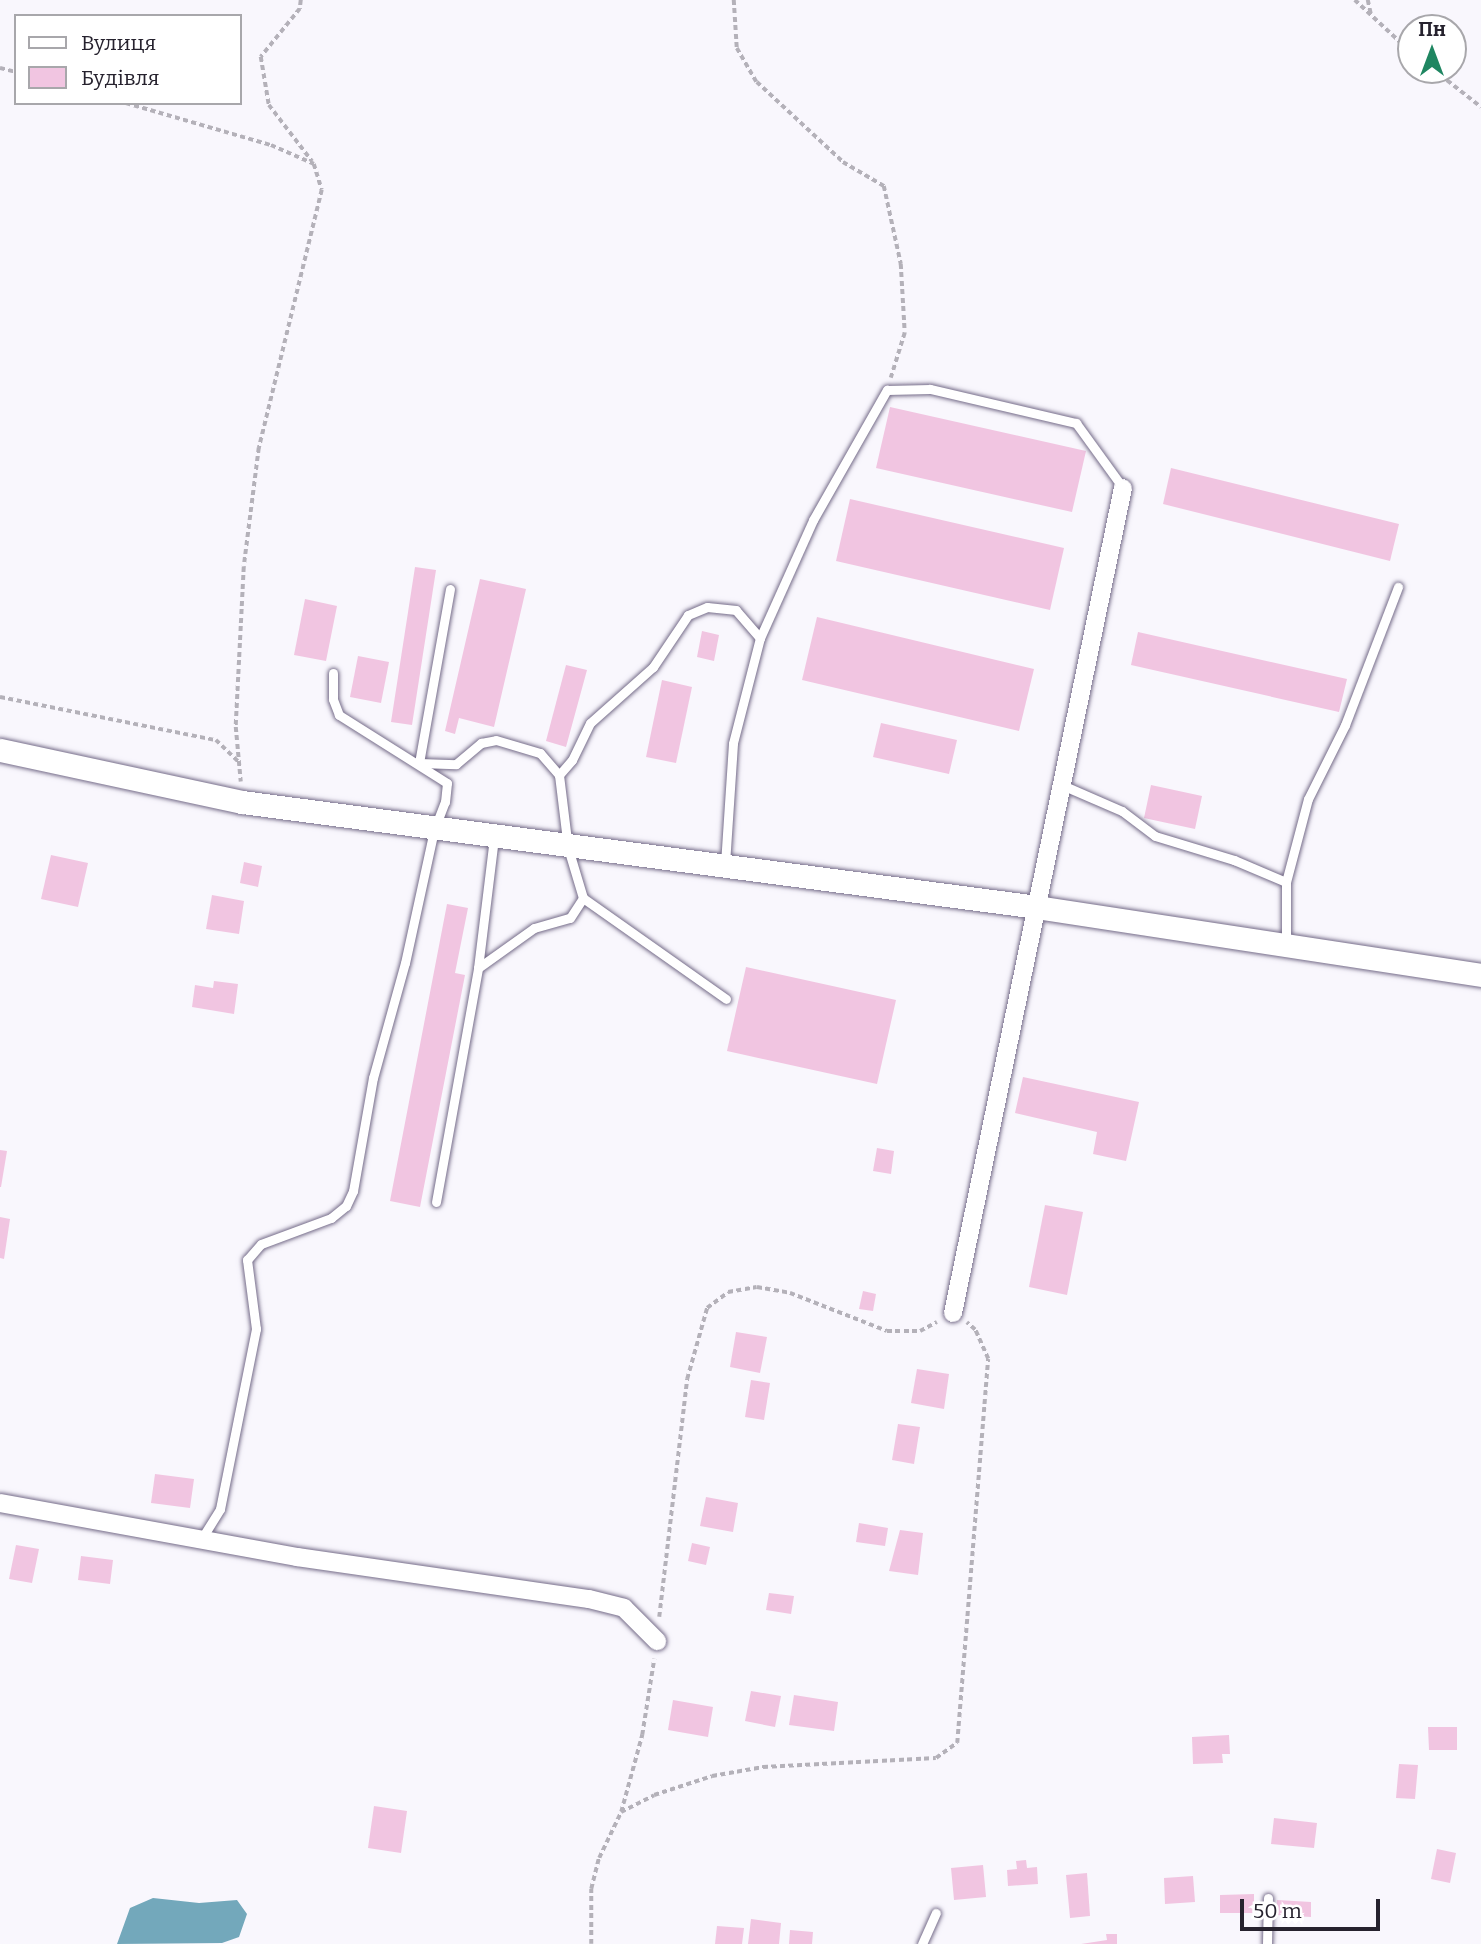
<!DOCTYPE html>
<meta charset="utf-8">
<style>
body{margin:0}
#map{position:relative;width:1481px;height:1944px;overflow:hidden;background:#f9f7fd;font-family:Bitter,serif}
div>[style]{position:absolute}
.water>*{inset:0;background:#73a8bb}
.building>*{inset:0;background:#f1c5e1}
.path>*{height:3.5px;margin-top:-1.75px;transform-origin:0;background:repeating-linear-gradient(90deg,#b4b1b9 0 5px,transparent 0 8.5px)}
.roads{filter:drop-shadow(0 0 2px #756c89) drop-shadow(0 0 2px #756c89)}
.service>*{height:9px;margin:-4.5px;padding:0 4.5px;transform-origin:4.5px;border-radius:4.5px;background:#fff}
.minor>*{height:18px;margin:-9px;padding:0 9px;transform-origin:9px;border-radius:9px;background:#fff}
.tertiary>*{height:23px;margin:-11.5px;padding:0 11.5px;transform-origin:11.5px;border-radius:11.5px;background:#fff}
span{translate:-50% -50%;white-space:nowrap;text-align:center;line-height:1.15;-webkit-text-stroke:5px #fff;paint-order:stroke}
.legend{position:absolute;left:14px;top:14px;width:228px;height:91px;box-sizing:border-box;background:#fff;border:2px solid #a8a7ab;margin:0;padding:9px 12px;list-style:none;font-size:21px;color:#26222e}
.legend li{display:flex;align-items:center;gap:14px;height:35px}
.legend b{width:35px;border:2px solid #a8a7ab}
.north{position:absolute;left:1397px;top:14px;width:70px;height:70px;box-sizing:border-box;background:#fff;border:2px solid #a8a7ab;border-radius:50%;rotate:0deg;font-size:19px;font-weight:700;line-height:28px;text-align:center;color:#26222e}
.north::after{content:'';display:block;margin:auto;width:24px;height:32px;background:#1f8661;clip-path:polygon(50% 0,100% 100%,50% 72%,0 100%)}
.scale{position:absolute;left:1240px;top:1899px;width:140px;height:32px;box-sizing:border-box;border:4px solid #26222e;border-top:0;padding-left:9px;font-size:21px;line-height:24px;white-space:nowrap;color:#26222e;-webkit-text-stroke:5px #fff;paint-order:stroke}
</style>
<div id="map">
<div class="water">
<div style="clip-path:polygon(153px 1898px,199px 1903px,237px 1900px,247px 1914px,239px 1937px,222px 1943px,117px 1944px,130px 1908px)"></div>
</div>
<div class="building">
<div style="clip-path:polygon(890px 407px,1086px 451px,1072px 512px,876px 468px)"></div>
<div style="clip-path:polygon(1171px 468px,1399px 524px,1390px 561px,1163px 504px)"></div>
<div style="clip-path:polygon(850px 499px,1064px 548px,1050px 610px,836px 561px)"></div>
<div style="clip-path:polygon(415px 567px,436px 570px,412px 725px,391px 722px)"></div>
<div style="clip-path:polygon(480px 579px,526px 589px,494px 727px,459px 718px,455px 734px,445px 731px)"></div>
<div style="clip-path:polygon(305px 599px,337px 606px,326px 661px,294px 655px)"></div>
<div style="clip-path:polygon(817px 617px,1034px 669px,1019px 731px,802px 680px)"></div>
<div style="clip-path:polygon(702px 631px,719px 635px,714px 661px,697px 657px)"></div>
<div style="clip-path:polygon(1138px 632px,1347px 679px,1339px 712px,1131px 665px)"></div>
<div style="clip-path:polygon(358px 656px,389px 662px,381px 703px,350px 697px)"></div>
<div style="clip-path:polygon(566px 665px,587px 670px,566px 747px,546px 741px)"></div>
<div style="clip-path:polygon(662px 680px,692px 687px,676px 763px,646px 757px)"></div>
<div style="clip-path:polygon(881px 723px,957px 740px,949px 774px,873px 757px)"></div>
<div style="clip-path:polygon(1151px 785px,1202px 796px,1195px 829px,1144px 818px)"></div>
<div style="clip-path:polygon(51px 855px,88px 863px,78px 907px,41px 899px)"></div>
<div style="clip-path:polygon(244px 862px,262px 866px,258px 887px,240px 883px)"></div>
<div style="clip-path:polygon(212px 895px,244px 901px,239px 934px,206px 929px)"></div>
<div style="clip-path:polygon(447px 904px,468px 908px,455px 973px,465px 975px,420px 1207px,390px 1201px)"></div>
<div style="clip-path:polygon(746px 967px,896px 1000px,877px 1084px,727px 1051px)"></div>
<div style="clip-path:polygon(214px 981px,238px 984px,234px 1014px,192px 1007px,195px 985px,213px 988px)"></div>
<div style="clip-path:polygon(1023px 1077px,1139px 1102px,1126px 1161px,1093px 1154px,1097px 1132px,1015px 1113px)"></div>
<div style="clip-path:polygon(877px 1148px,894px 1151px,891px 1174px,873px 1171px)"></div>
<div style="clip-path:polygon(0 1150px,7px 1151px,1px 1187px,0 1187px)"></div>
<div style="clip-path:polygon(1045px 1205px,1083px 1212px,1067px 1295px,1029px 1287px)"></div>
<div style="clip-path:polygon(0 1217px,10px 1219px,4px 1259px,0 1258px)"></div>
<div style="clip-path:polygon(863px 1291px,876px 1294px,873px 1311px,859px 1309px)"></div>
<div style="clip-path:polygon(736px 1332px,767px 1337px,760px 1373px,730px 1367px)"></div>
<div style="clip-path:polygon(917px 1369px,949px 1374px,944px 1409px,911px 1403px)"></div>
<div style="clip-path:polygon(751px 1380px,770px 1383px,764px 1420px,745px 1417px)"></div>
<div style="clip-path:polygon(898px 1424px,920px 1427px,914px 1464px,892px 1460px)"></div>
<div style="clip-path:polygon(155px 1474px,194px 1479px,190px 1508px,151px 1503px)"></div>
<div style="clip-path:polygon(706px 1497px,738px 1503px,733px 1532px,700px 1526px)"></div>
<div style="clip-path:polygon(859px 1523px,888px 1528px,885px 1546px,856px 1542px)"></div>
<div style="clip-path:polygon(900px 1530px,923px 1533px,918px 1575px,889px 1571px)"></div>
<div style="clip-path:polygon(692px 1543px,710px 1547px,706px 1565px,688px 1561px)"></div>
<div style="clip-path:polygon(16px 1545px,39px 1549px,32px 1583px,9px 1579px)"></div>
<div style="clip-path:polygon(81px 1556px,113px 1560px,110px 1584px,78px 1580px)"></div>
<div style="clip-path:polygon(769px 1593px,794px 1596px,791px 1614px,766px 1610px)"></div>
<div style="clip-path:polygon(751px 1691px,781px 1696px,775px 1727px,745px 1721px)"></div>
<div style="clip-path:polygon(794px 1695px,838px 1702px,834px 1731px,789px 1725px)"></div>
<div style="clip-path:polygon(673px 1700px,713px 1707px,708px 1737px,668px 1730px)"></div>
<div style="clip-path:polygon(1428px 1727px,1457px 1727px,1457px 1750px,1429px 1750px)"></div>
<div style="clip-path:polygon(1229px 1735px,1230px 1754px,1222px 1754px,1223px 1763px,1193px 1764px,1192px 1737px)"></div>
<div style="clip-path:polygon(1399px 1764px,1418px 1765px,1415px 1799px,1396px 1798px)"></div>
<div style="clip-path:polygon(374px 1806px,407px 1811px,401px 1853px,368px 1848px)"></div>
<div style="clip-path:polygon(1274px 1818px,1317px 1823px,1314px 1848px,1271px 1844px)"></div>
<div style="clip-path:polygon(1437px 1849px,1456px 1853px,1450px 1883px,1431px 1879px)"></div>
<div style="clip-path:polygon(1026px 1860px,1027px 1868px,1037px 1867px,1038px 1884px,1008px 1886px,1007px 1870px,1017px 1869px,1016px 1861px)"></div>
<div style="clip-path:polygon(983px 1865px,986px 1897px,954px 1900px,951px 1868px)"></div>
<div style="clip-path:polygon(1087px 1873px,1090px 1916px,1070px 1918px,1066px 1875px)"></div>
<div style="clip-path:polygon(1193px 1876px,1195px 1902px,1165px 1904px,1164px 1878px)"></div>
<div style="clip-path:polygon(1254px 1894px,1254px 1913px,1220px 1913px,1220px 1895px)"></div>
<div style="clip-path:polygon(1277px 1900px,1311px 1902px,1311px 1917px,1276px 1915px)"></div>
<div style="clip-path:polygon(751px 1919px,781px 1923px,779px 1944px,748px 1944px)"></div>
<div style="clip-path:polygon(717px 1926px,744px 1928px,742px 1944px,715px 1944px)"></div>
<div style="clip-path:polygon(790px 1930px,813px 1932px,812px 1944px,789px 1944px)"></div>
<div style="clip-path:polygon(1106px 1934px,1117px 1934px,1117px 1944px,1081px 1944px,1107px 1940px)"></div>
</div>
<div class="path">
<div style="left:301px;top:0;width:9px;rotate:96deg"></div>
<div style="left:300px;top:9px;width:62px;rotate:129.1deg"></div>
<div style="left:261px;top:57px;width:49px;rotate:80.5deg"></div>
<div style="left:269px;top:105px;width:71px;rotate:52.5deg"></div>
<div style="left:734px;top:0;width:48px;rotate:86.4deg"></div>
<div style="left:737px;top:48px;width:39px;rotate:60deg"></div>
<div style="left:757px;top:82px;width:117px;rotate:42.9deg"></div>
<div style="left:843px;top:162px;width:48px;rotate:30.3deg"></div>
<div style="left:884px;top:186px;width:80px;rotate:77.7deg"></div>
<div style="left:901px;top:264px;width:69px;rotate:86.7deg"></div>
<div style="left:905px;top:333px;width:47px;rotate:107.3deg"></div>
<div style="left:1355px;top:0;width:76px;rotate:42.9deg"></div>
<div style="left:1368px;top:0;width:14px;rotate:78deg"></div>
<div style="left:0;top:68px;width:16px;rotate:14deg"></div>
<div style="left:1434px;top:70px;width:60px;rotate:38.2deg"></div>
<div style="left:126px;top:103px;width:151px;rotate:16.2deg"></div>
<div style="left:271px;top:145px;width:47px;rotate:23.8deg"></div>
<div style="left:314px;top:164px;width:27px;rotate:73deg"></div>
<div style="left:322px;top:190px;width:266px;rotate:103.7deg"></div>
<div style="left:259px;top:448px;width:120px;rotate:97.2deg"></div>
<div style="left:244px;top:567px;width:160px;rotate:92.9deg"></div>
<div style="left:236px;top:727px;width:55px;rotate:84.8deg"></div>
<div style="left:0;top:697px;width:220px;rotate:11.3deg"></div>
<div style="left:216px;top:740px;width:32px;rotate:44deg"></div>
<div style="left:659px;top:1617px;width:240px;rotate:-83.3deg"></div>
<div style="left:687px;top:1379px;width:74px;rotate:-74.3deg"></div>
<div style="left:707px;top:1308px;width:26px;rotate:-37deg"></div>
<div style="left:728px;top:1292px;width:29px;rotate:-10deg"></div>
<div style="left:757px;top:1287px;width:34px;rotate:10deg"></div>
<div style="left:790px;top:1293px;width:104px;rotate:21.4deg"></div>
<div style="left:887px;top:1331px;width:33px"></div>
<div style="left:920px;top:1331px;width:19px;rotate:-28deg"></div>
<div style="left:621px;top:1812px;width:80px;rotate:-74.7deg"></div>
<div style="left:642px;top:1735px;width:77px;rotate:-81deg"></div>
<div style="left:591px;top:1944px;width:55px;rotate:-90deg"></div>
<div style="left:591px;top:1889px;width:32px;rotate:-76deg"></div>
<div style="left:599px;top:1858px;width:51px;rotate:-64.4deg"></div>
<div style="left:621px;top:1812px;width:37px;rotate:-27deg"></div>
<div style="left:654px;top:1795px;width:61px;rotate:-18.1deg"></div>
<div style="left:712px;top:1776px;width:52px;rotate:-10deg"></div>
<div style="left:763px;top:1767px;width:173px;rotate:-3deg"></div>
<div style="left:936px;top:1758px;width:26px;rotate:-36deg"></div>
<div style="left:957px;top:1743px;width:385px;rotate:-85.4deg"></div>
<div style="left:988px;top:1359px;width:32px;rotate:-114deg"></div>
<div style="left:975px;top:1330px;width:11px;rotate:-139deg"></div>
</div>
<div class="roads">
<div class="service">
<div style="left:450px;top:589px;width:177px;rotate:100.1deg"></div>
<div style="left:419px;top:763px;width:37px;rotate:2deg"></div>
<div style="left:456px;top:764px;width:33px;rotate:-40deg"></div>
<div style="left:481px;top:743px;width:15px;rotate:-11deg"></div>
<div style="left:496px;top:740px;width:46px;rotate:16.5deg"></div>
<div style="left:540px;top:753px;width:29px;rotate:49deg"></div>
<div style="left:760px;top:638px;width:129px;rotate:-65.8deg"></div>
<div style="left:813px;top:520px;width:150px;rotate:-60.4deg"></div>
<div style="left:887px;top:390px;width:43px;rotate:-1.3deg"></div>
<div style="left:930px;top:389px;width:150px;rotate:13.1deg"></div>
<div style="left:1076px;top:423px;width:80px;rotate:54.1deg"></div>
<div style="left:1062px;top:785px;width:65px;rotate:23.4deg"></div>
<div style="left:1122px;top:811px;width:41px;rotate:37.1deg"></div>
<div style="left:1155px;top:836px;width:83px;rotate:16.9deg"></div>
<div style="left:1234px;top:860px;width:56px;rotate:22.9deg"></div>
<div style="left:725px;top:864px;width:121px;rotate:-86.2deg"></div>
<div style="left:733px;top:743px;width:108px;rotate:-75.6deg"></div>
<div style="left:760px;top:638px;width:37px;rotate:-131deg"></div>
<div style="left:736px;top:610px;width:29px;rotate:-174deg"></div>
<div style="left:707px;top:607px;width:21px;rotate:157deg"></div>
<div style="left:688px;top:615px;width:63px;rotate:123.9deg"></div>
<div style="left:653px;top:667px;width:84px;rotate:138.4deg"></div>
<div style="left:590px;top:723px;width:41px;rotate:115.9deg"></div>
<div style="left:572px;top:760px;width:20px;rotate:131deg"></div>
<div style="left:559px;top:775px;width:74px;rotate:83deg"></div>
<div style="left:568px;top:848px;width:52px;rotate:73.3deg"></div>
<div style="left:583px;top:898px;width:175px;rotate:35.2deg"></div>
<div style="left:1286px;top:943px;width:61px;rotate:-90deg"></div>
<div style="left:1286px;top:882px;width:86px;rotate:-75.2deg"></div>
<div style="left:1308px;top:799px;width:83px;rotate:-63.4deg"></div>
<div style="left:1345px;top:725px;width:148px;rotate:-69deg"></div>
<div style="left:478px;top:968px;width:69px;rotate:-35.5deg"></div>
<div style="left:534px;top:928px;width:37px;rotate:-16deg"></div>
<div style="left:570px;top:918px;width:24px;rotate:-57deg"></div>
<div style="left:436px;top:1202px;width:238px;rotate:-79.8deg"></div>
<div style="left:478px;top:968px;width:131px;rotate:-83deg"></div>
<div style="left:202px;top:1538px;width:34px;rotate:-58deg"></div>
<div style="left:220px;top:1509px;width:184px;rotate:-78.7deg"></div>
<div style="left:256px;top:1329px;width:70px;rotate:-97.4deg"></div>
<div style="left:247px;top:1260px;width:21px;rotate:-49deg"></div>
<div style="left:261px;top:1244px;width:75px;rotate:-20.4deg"></div>
<div style="left:331px;top:1218px;width:19px;rotate:-39deg"></div>
<div style="left:346px;top:1206px;width:17px;rotate:-65deg"></div>
<div style="left:353px;top:1191px;width:115px;rotate:-80deg"></div>
<div style="left:373px;top:1078px;width:119px;rotate:-74.5deg"></div>
<div style="left:405px;top:963px;width:136px;rotate:-77.7deg"></div>
<div style="left:434px;top:830px;width:30px;rotate:-69deg"></div>
<div style="left:445px;top:802px;width:19px;rotate:-84deg"></div>
<div style="left:447px;top:783px;width:128px;rotate:-147.8deg"></div>
<div style="left:339px;top:715px;width:17px;rotate:-111deg"></div>
<div style="left:333px;top:699px;width:26px;rotate:-90deg"></div>
<div style="left:922px;top:1944px;width:34px;rotate:-66deg"></div>
<div style="left:1267px;top:1944px;width:46px;rotate:-88.8deg"></div>
</div>
<div class="minor">
<div style="left:953px;top:1313px;width:842px;rotate:-78.36deg"></div>
<div style="left:0;top:1503px;width:302px;rotate:10.3deg"></div>
<div style="left:297px;top:1557px;width:295px;rotate:8.2deg"></div>
<div style="left:589px;top:1599px;width:36px;rotate:14deg"></div>
<div style="left:624px;top:1608px;width:47px;rotate:45deg"></div>
</div>
<div class="tertiary">
<div style="left:0;top:750px;width:248px;rotate:12.1deg"></div>
<div style="left:242px;top:802px;width:802px;rotate:7.52deg"></div>
<div style="left:1037px;top:907px;width:449px;rotate:8.7deg"></div>
</div>
</div>
<ul class="legend">
<li><b style="height:9px;background:#fff"></b>Вулиця</li>
<li><b style="height:19px;background:#f1c5e1"></b>Будівля</li>
</ul>
<div class="north">Пн</div>
<div class="scale">50 m</div>
</div>
